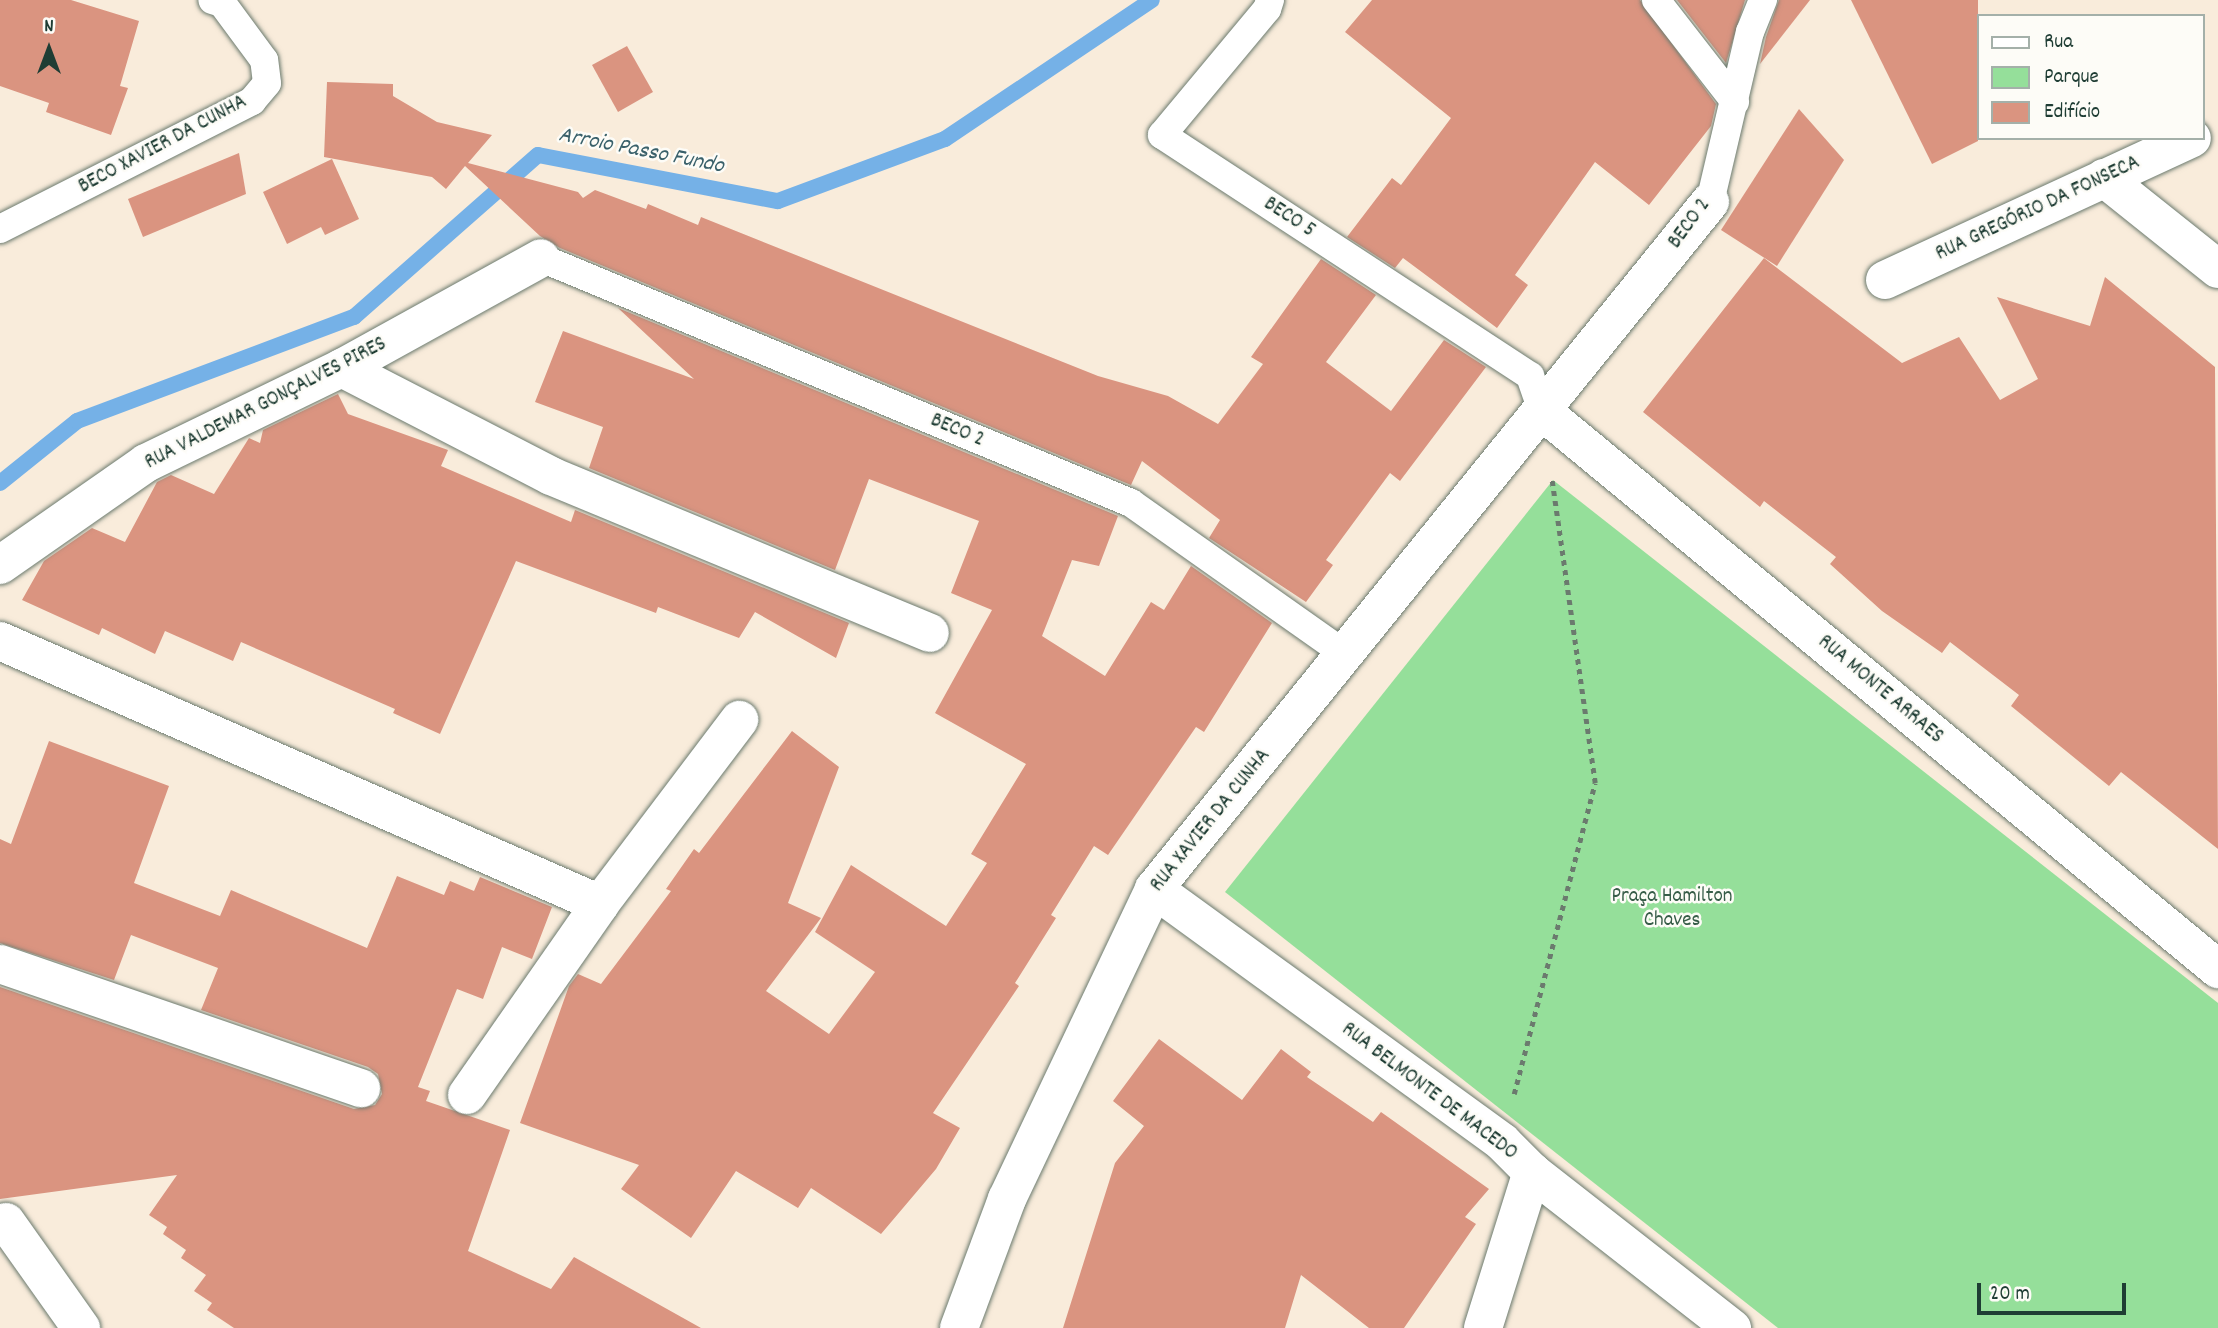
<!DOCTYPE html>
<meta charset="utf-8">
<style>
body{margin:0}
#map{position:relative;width:2218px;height:1328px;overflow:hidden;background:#f9ecdb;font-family:Dekko,sans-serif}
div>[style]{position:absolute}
.green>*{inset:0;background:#95df9a}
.stream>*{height:16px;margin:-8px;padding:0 8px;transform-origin:8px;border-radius:8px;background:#75b1e7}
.building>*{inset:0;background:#da9480}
.path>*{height:4.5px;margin-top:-2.25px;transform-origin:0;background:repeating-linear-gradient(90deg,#6b7a6e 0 5px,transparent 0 10px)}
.roads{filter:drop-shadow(0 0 2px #6b7a6e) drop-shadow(0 0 2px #6b7a6e)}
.lane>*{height:28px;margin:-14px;padding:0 14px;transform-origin:14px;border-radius:14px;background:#fff}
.street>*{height:38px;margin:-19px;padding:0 19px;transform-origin:19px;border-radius:19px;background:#fff}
span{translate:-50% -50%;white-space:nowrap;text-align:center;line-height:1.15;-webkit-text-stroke:5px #fdfcf7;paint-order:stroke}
.street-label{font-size:21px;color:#1f3d34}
.park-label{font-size:21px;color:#375d48}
.water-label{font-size:23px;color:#39606a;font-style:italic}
.legend{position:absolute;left:1977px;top:14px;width:228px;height:126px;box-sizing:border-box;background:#fdfcf7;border:2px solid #a4b0a9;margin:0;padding:9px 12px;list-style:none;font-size:21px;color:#1f3d34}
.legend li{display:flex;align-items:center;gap:14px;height:35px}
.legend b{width:35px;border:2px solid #a4b0a9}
.north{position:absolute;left:14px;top:14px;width:70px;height:70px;-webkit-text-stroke:5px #fdfcf7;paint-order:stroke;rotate:0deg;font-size:19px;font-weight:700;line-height:28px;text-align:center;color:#1f3d34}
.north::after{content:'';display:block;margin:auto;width:24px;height:32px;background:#1f3d34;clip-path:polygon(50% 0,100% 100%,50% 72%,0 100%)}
.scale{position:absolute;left:1977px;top:1283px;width:149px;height:32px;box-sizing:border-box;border:4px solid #1f3d34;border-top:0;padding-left:9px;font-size:21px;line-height:24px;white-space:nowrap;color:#1f3d34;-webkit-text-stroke:5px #fdfcf7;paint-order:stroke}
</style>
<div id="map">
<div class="green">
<div style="clip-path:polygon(1553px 480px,2218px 1003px,2218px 1328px,1778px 1328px,1225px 892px)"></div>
</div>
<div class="stream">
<div style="left:0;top:483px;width:99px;rotate:-38.8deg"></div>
<div style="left:77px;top:421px;width:296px;rotate:-20.6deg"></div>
<div style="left:354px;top:317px;width:245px;rotate:-41.4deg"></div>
<div style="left:538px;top:155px;width:244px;rotate:10.9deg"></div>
<div style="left:778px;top:201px;width:178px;rotate:-20.4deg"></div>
<div style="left:945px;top:139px;width:249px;rotate:-33.9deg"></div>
</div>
<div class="building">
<div style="clip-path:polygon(0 0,71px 0,139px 21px,120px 86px,128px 88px,111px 135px,46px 112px,49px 103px,0 86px)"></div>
<div style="clip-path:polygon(1372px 0,1640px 0,1716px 104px,1711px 126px,1649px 205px,1595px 162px,1515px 275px,1528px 285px,1497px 328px,1403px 258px,1395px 268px,1347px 237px,1392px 178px,1401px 185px,1451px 118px,1345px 32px)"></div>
<div style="clip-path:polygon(1677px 0,1745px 0,1726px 63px)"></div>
<div style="clip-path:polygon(1779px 0,1810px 0,1760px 64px,1766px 37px)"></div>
<div style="clip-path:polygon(1851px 0,1978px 0,1978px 141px,1932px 164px)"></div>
<div style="clip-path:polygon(627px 46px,653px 92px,618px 112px,592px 65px)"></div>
<div style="clip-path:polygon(327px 82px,393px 84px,393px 96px,437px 122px,492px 135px,468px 163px,578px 192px,583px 198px,595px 190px,646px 209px,648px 204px,698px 225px,701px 217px,1098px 376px,1168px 396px,1218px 424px,1263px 364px,1251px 357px,1321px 259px,1376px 295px,1326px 362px,1391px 411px,1444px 340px,1486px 367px,1400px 481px,1390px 473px,1326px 560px,1333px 565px,1306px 602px,1209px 538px,1220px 520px,1142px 461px,1131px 485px,560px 248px,540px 236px,465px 166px,446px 189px,432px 177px,324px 157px)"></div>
<div style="clip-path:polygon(1799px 109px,1844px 160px,1777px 266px,1721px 230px)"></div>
<div style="clip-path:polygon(239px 153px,246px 194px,143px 237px,128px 199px)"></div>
<div style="clip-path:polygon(332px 159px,359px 219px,325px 235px,321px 227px,287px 244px,263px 192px)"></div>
<div style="clip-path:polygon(1764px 258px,1902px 363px,1959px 337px,2000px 400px,2038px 379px,1997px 297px,2090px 326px,2105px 277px,2215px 367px,2218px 849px,2121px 772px,2109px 786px,2011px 706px,2019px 695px,1950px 642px,1942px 653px,1882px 611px,1830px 564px,1836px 557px,1764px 501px,1760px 507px,1643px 412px)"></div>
<div style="clip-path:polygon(618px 308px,1118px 516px,1099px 566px,1072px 560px,1042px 636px,1105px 676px,1151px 602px,1164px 610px,1191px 566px,1272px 623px,1204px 732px,1196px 727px,1108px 855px,1094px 846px,1051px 915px,1056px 918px,1015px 983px,1019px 986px,933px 1113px,960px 1128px,936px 1169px,881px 1234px,811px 1188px,798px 1208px,736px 1171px,691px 1238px,621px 1189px,639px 1165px,520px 1123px,569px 986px,578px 974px,601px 984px,671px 891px,666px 889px,694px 849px,699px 853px,792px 731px,839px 767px,788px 903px,821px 918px,766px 991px,829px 1034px,875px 972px,815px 932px,851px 865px,946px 926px,987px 863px,971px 854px,1026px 764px,935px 713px,992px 610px,951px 593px,979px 521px,869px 479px,835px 570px,589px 468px,603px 427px,535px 402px,563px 331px,694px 379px)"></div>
<div style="clip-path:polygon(338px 394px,348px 414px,448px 450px,441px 466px,571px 522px,575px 510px,849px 623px,836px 658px,755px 612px,739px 638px,658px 607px,656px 613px,516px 561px,440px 734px,393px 713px,395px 709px,241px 642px,233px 661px,165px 631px,155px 654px,102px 628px,99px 635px,22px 600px,44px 561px,92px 528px,125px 542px,157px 482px,171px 475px,214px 494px,249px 438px,260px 443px,263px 430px)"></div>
<div style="clip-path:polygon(49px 741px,169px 786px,134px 883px,220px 916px,231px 890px,367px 948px,397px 876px,444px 895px,450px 881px,474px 891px,480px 877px,552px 907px,532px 959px,502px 947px,483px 999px,457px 989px,418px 1087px,430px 1091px,426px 1101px,510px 1130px,468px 1251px,551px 1289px,574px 1257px,701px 1328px,234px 1328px,207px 1310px,212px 1303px,194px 1291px,206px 1275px,181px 1258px,186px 1250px,163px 1234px,167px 1227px,149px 1215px,177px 1175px,0 1199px,0 987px,354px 1109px,375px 1105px,382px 1094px,378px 1074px,368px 1067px,201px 1010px,218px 968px,131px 935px,114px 980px,0 943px,0 839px,11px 844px)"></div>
<div style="clip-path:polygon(1159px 1039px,1242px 1100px,1281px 1049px,1311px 1072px,1307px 1077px,1373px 1122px,1381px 1112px,1489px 1189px,1465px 1217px,1476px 1224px,1404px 1328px,1369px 1328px,1301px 1275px,1285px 1328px,1063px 1328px,1115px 1163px,1144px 1126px,1113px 1101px)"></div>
</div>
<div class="path">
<div style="left:1514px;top:1094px;width:321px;rotate:-75.4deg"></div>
<div style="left:1595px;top:783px;width:307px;rotate:-98.1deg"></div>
</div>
<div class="roads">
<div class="lane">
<div style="left:1270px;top:0;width:9px;rotate:108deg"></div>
<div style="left:1267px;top:9px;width:164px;rotate:129.8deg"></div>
<div style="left:1162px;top:135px;width:440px;rotate:33.2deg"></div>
<div style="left:1530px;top:376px;width:37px;rotate:71deg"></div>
<div style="left:1656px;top:0;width:129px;rotate:52.2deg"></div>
<div style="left:1710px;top:202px;width:175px;rotate:-76.8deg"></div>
<div style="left:1750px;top:32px;width:35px;rotate:-68deg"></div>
<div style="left:0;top:229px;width:283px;rotate:-26.9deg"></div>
<div style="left:252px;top:101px;width:23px;rotate:-50deg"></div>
<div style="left:267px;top:83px;width:23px;rotate:-97deg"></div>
<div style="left:264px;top:60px;width:71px;rotate:-126.4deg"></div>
<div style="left:222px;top:3px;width:10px;rotate:-163deg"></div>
<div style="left:541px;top:258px;width:639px;rotate:22.55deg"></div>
<div style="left:1131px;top:503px;width:262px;rotate:35.2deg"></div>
</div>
<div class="street">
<div style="left:2104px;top:178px;width:146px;rotate:38.6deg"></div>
<div style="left:1885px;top:280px;width:338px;rotate:-24.8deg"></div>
<div style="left:342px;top:368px;width:235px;rotate:27.3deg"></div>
<div style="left:551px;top:476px;width:410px;rotate:22.5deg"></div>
<div style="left:1542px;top:411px;width:877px;rotate:39.54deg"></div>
<div style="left:0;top:565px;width:178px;rotate:-34.9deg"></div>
<div style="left:146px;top:463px;width:218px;rotate:-25.9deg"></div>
<div style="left:342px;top:368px;width:227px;rotate:-28.9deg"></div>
<div style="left:0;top:641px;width:655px;rotate:23.67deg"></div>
<div style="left:1154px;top:889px;width:430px;rotate:36deg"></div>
<div style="left:1502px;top:1142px;width:42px;rotate:45deg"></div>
<div style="left:1532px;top:1172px;width:254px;rotate:38deg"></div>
<div style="left:0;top:964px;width:382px;rotate:19deg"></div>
<div style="left:467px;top:1095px;width:233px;rotate:-55.1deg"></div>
<div style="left:600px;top:904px;width:231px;rotate:-52.9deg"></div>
<div style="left:6px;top:1222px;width:130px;rotate:54.7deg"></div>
<div style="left:959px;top:1328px;width:138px;rotate:-69.6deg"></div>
<div style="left:1007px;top:1199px;width:343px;rotate:-64.6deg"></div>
<div style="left:1154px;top:889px;width:884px;rotate:-51.02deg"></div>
<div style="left:1483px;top:1328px;width:164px;rotate:-72.6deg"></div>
</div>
</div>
<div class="street-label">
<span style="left:163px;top:145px;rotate:-28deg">BECO XAVIER DA CUNHA</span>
<span style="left:2038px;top:209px;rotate:-25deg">RUA GREGÓRIO DA FONSECA</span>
<span style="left:1289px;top:218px;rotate:33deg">BECO 5</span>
<span style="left:1690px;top:224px;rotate:-54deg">BECO 2</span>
<span style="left:266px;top:404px;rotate:-27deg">RUA VALDEMAR GONÇALVES PIRES</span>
<span style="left:957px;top:431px;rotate:23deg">BECO 2</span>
<span style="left:1880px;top:690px;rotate:40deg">RUA MONTE ARRAES</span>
<span style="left:1211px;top:821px;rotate:-51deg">RUA XAVIER DA CUNHA</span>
<span style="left:1429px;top:1092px;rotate:37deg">RUA BELMONTE DE MACEDO</span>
</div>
<div class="park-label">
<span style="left:1672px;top:909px">Praça Hamilton<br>Chaves</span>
</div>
<div class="water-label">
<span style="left:641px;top:152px;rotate:11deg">Arroio Passo Fundo</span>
</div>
<ul class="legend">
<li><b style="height:9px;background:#fff"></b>Rua</li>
<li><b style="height:19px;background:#95df9a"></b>Parque</li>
<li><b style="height:19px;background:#da9480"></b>Edifício</li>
</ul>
<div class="north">N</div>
<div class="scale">20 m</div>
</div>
